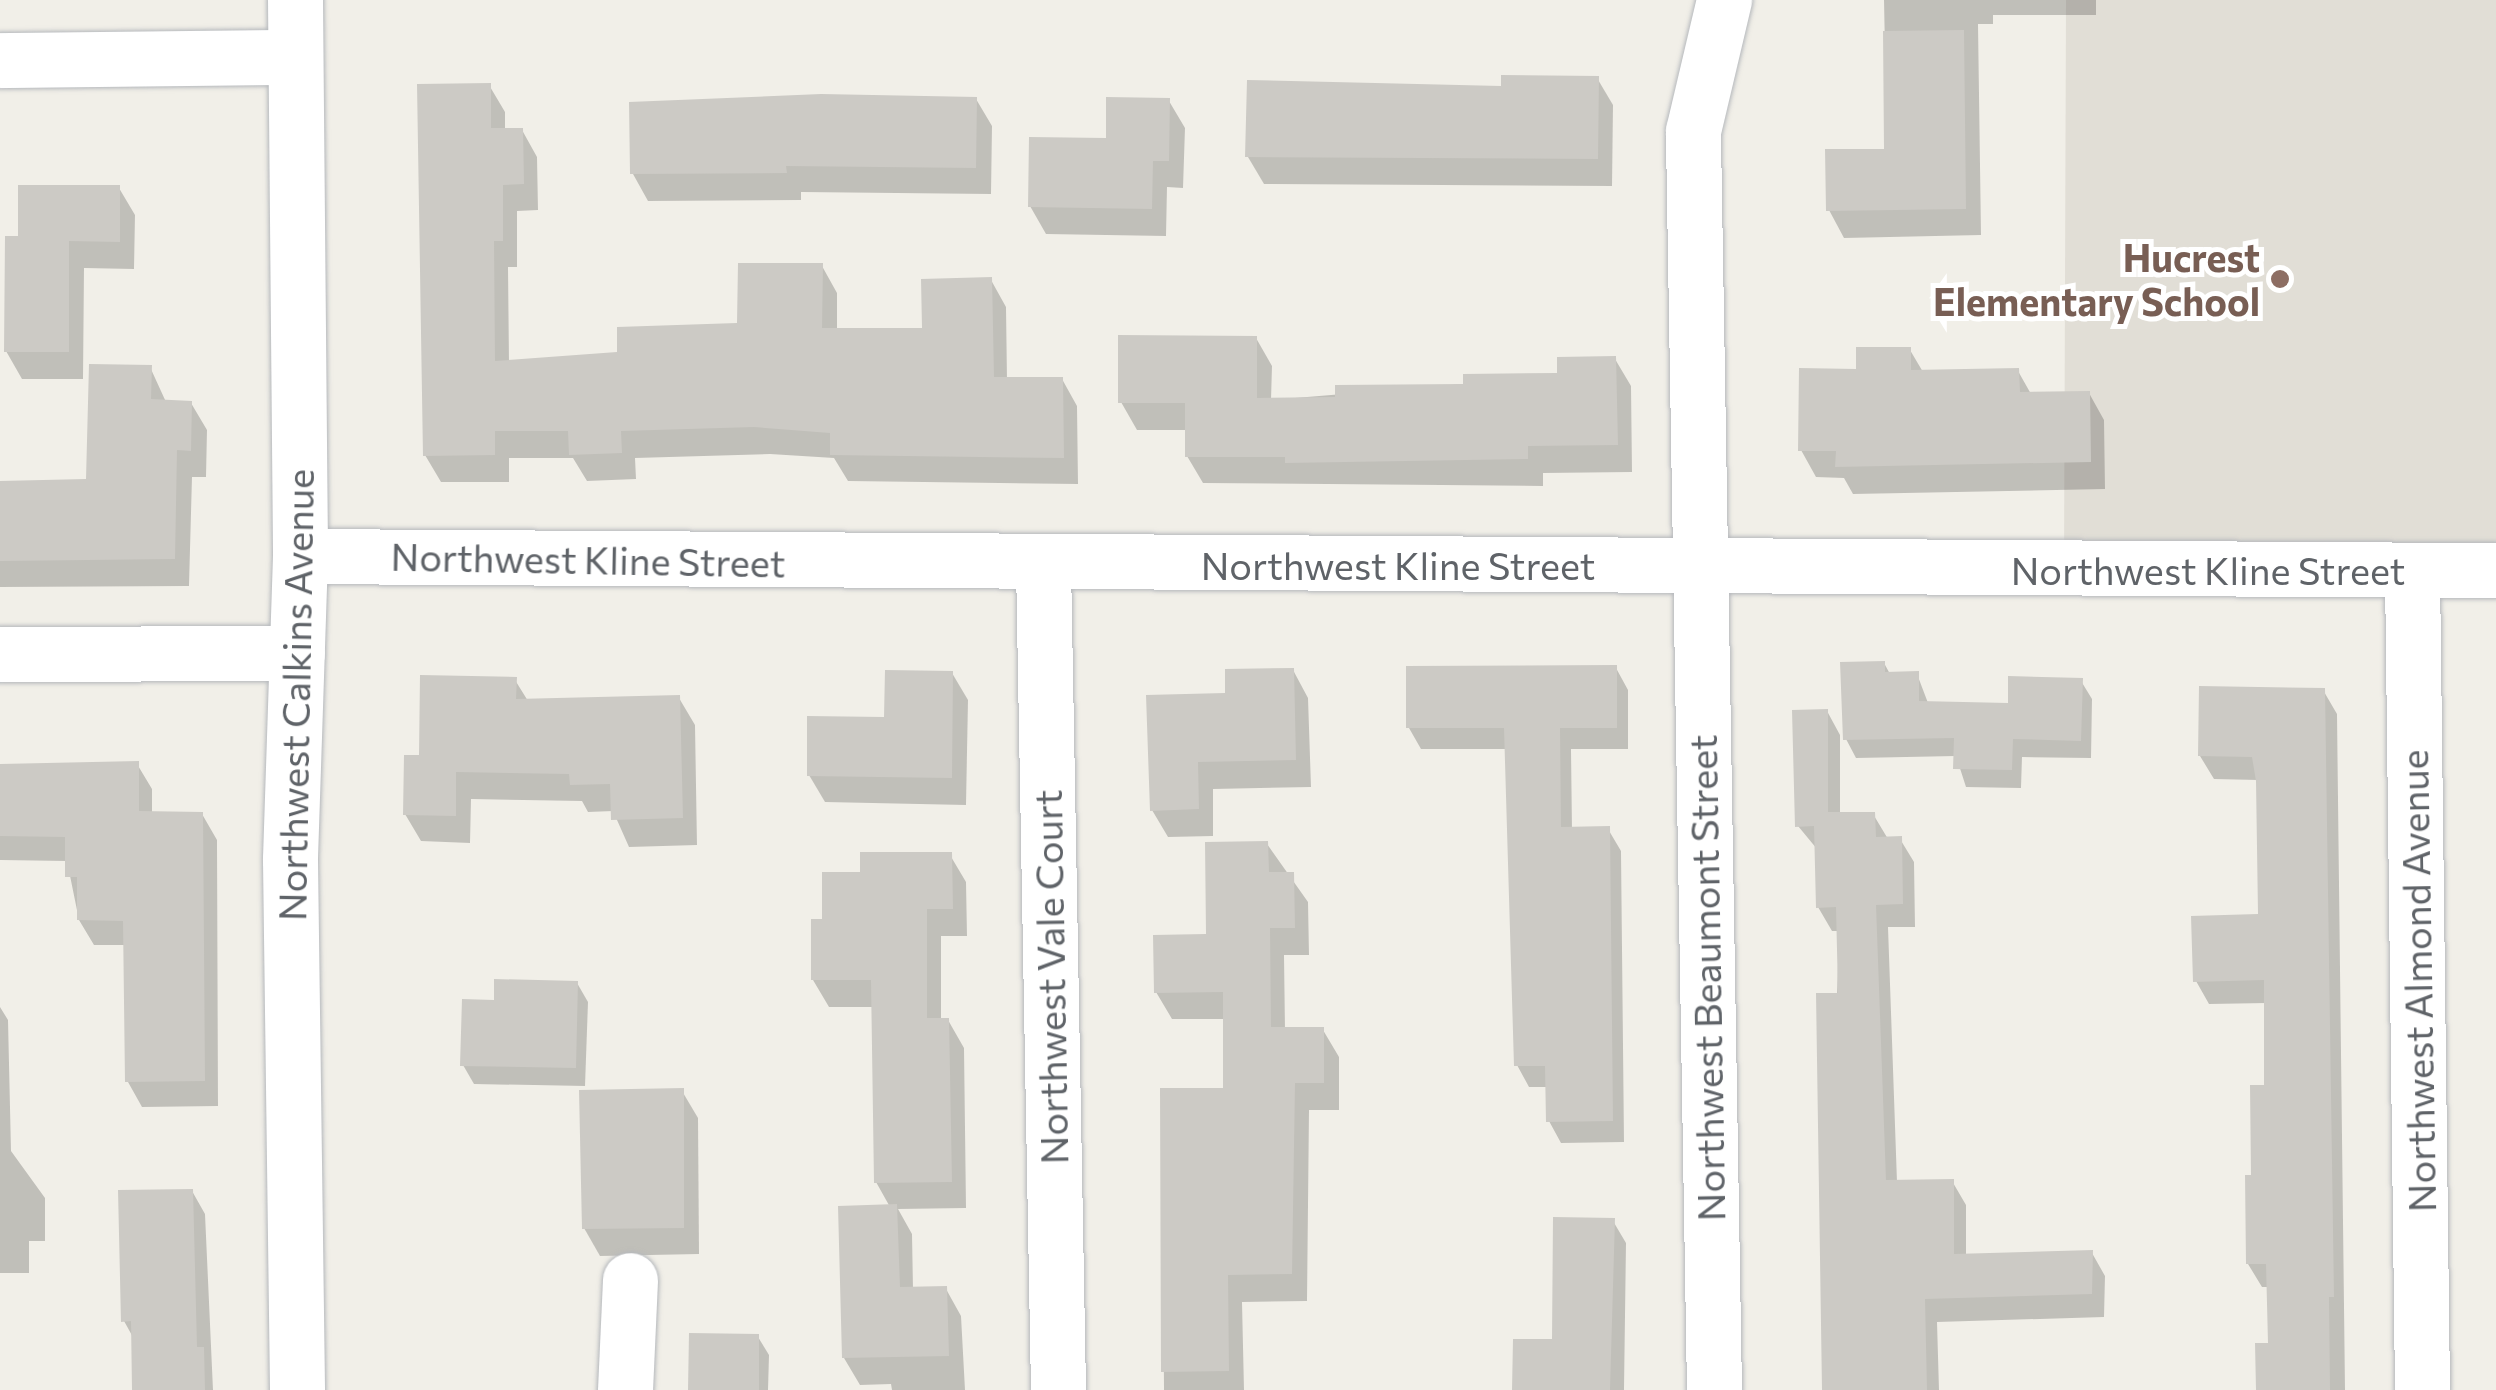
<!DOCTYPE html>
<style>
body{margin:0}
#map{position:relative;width:2496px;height:1390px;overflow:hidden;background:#f1efe8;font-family:Commissioner,sans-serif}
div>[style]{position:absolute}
.education>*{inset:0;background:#e1ded6}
.shadow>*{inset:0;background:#0003}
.building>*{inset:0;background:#cccac5}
.roads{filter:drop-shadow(0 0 2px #b5b8bc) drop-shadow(0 0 2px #b5b8bc)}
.minor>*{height:55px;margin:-27.5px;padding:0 27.5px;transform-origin:27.5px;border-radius:27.5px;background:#fff}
.dots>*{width:28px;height:28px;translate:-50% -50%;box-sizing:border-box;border:5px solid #fff;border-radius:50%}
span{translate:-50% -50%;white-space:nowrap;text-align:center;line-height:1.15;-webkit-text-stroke:10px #fff;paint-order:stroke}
.education-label{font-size:38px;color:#785e54;font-weight:700}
.right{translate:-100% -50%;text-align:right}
.street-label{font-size:38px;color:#5f6368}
</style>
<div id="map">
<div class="education">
<div style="clip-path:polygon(2066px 0,2496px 0,2496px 558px,2064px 569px)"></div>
</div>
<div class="shadow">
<div style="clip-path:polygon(1884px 0,2096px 0,2096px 15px,1993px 15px,1993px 24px,1978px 24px,1981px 235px,1844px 238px,1829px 210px,1887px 151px)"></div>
<div style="clip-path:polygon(1597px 78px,1613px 105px,1612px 186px,1264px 184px,1248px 157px,1504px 89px)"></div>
<div style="clip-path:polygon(489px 85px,505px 112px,505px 130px,522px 130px,537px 157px,538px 210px,517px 211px,517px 267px,508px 267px,509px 363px,620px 354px,740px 325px,822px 266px,837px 293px,837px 330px,925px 331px,991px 280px,1006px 307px,1007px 380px,1062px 379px,1077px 406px,1078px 484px,848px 481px,834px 458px,770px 454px,635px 458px,636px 479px,587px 481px,573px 458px,509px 458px,509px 482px,441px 482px,425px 455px)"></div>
<div style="clip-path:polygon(976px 99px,992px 126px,991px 194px,801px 192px,801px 200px,648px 201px,633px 174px)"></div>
<div style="clip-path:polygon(1169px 101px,1185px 128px,1183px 188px,1167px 187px,1166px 236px,1046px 234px,1030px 206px,1108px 141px)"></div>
<div style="clip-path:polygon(119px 188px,135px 215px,134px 269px,84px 268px,83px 379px,22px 379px,6px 351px,20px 239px)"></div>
<div style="clip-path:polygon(1256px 338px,1272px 366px,1271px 400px,1560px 376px,1615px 359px,1631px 386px,1632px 472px,1543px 473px,1543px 486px,1203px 483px,1187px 456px,1188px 430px,1137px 430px,1121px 402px)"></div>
<div style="clip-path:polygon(1910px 350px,1923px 372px,2018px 371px,2031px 394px,2089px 393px,2104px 420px,2105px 489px,1853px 494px,1844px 478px,1816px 477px,1801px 450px,1858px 372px)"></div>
<div style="clip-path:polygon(150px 367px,166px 402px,191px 403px,207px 430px,206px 477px,192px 477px,189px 586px,0 587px,0 483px,89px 482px)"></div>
<div style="clip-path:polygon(1884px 663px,1890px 674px,1917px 674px,1928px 703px,2010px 705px,2081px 681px,2092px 699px,2091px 758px,2022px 757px,2021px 788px,1966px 787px,1956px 756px,1856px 758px,1846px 739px)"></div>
<div style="clip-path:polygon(1616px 668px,1628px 690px,1628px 749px,1571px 749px,1572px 830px,1608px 829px,1621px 851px,1624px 1142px,1561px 1143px,1549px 1121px,1548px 1087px,1529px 1087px,1517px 1065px,1507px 749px,1421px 749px,1409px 728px)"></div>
<div style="clip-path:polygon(1293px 670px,1308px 698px,1311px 787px,1213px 789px,1213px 836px,1168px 837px,1152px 810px,1228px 695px)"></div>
<div style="clip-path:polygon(952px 673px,968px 700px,966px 805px,825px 802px,809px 775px)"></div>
<div style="clip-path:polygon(515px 680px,528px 701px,679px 698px,695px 725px,697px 845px,629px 847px,613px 811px,588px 812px,582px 801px,471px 799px,470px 843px,421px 841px,405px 814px,421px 758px)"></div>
<div style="clip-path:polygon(2323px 690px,2337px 714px,2345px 1390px,2258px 1390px,2271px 1346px,2270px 1287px,2262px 1287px,2248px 1264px,2267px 1087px,2267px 1003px,2209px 1004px,2196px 981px,2261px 916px,2258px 780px,2214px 779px,2200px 756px)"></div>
<div style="clip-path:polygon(1827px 711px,1840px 735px,1840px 815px,1873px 814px,1888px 839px,1900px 839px,1914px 862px,1915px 927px,1888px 927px,1897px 1182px,1952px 1181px,1966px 1205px,1966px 1257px,2092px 1253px,2105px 1276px,2104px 1317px,1937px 1322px,1939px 1390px,1825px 1390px,1839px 931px,1832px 931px,1818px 907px,1817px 849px,1798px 826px)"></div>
<div style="clip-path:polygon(137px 764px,152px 789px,152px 814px,202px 814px,217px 840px,218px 1106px,142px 1107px,128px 1082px,126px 945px,94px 945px,79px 920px,67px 861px,0 860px,0 765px)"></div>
<div style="clip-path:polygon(1267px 844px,1308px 902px,1309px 955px,1284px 955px,1285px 1030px,1323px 1030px,1339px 1057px,1339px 1110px,1309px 1110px,1307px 1301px,1242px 1302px,1244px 1390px,1164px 1390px,1162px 1091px,1225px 1090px,1225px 1019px,1172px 1019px,1156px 992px,1209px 937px)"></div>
<div style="clip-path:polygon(950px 855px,966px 882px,967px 936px,941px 936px,941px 1020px,948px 1020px,964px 1048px,966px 1208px,898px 1209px,912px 1234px,913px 1289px,946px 1289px,961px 1316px,965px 1390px,892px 1390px,891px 1384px,860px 1385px,844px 1358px,890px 1207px,876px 1182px,873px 1007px,829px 1007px,813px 980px,825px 922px,862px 874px)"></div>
<div style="clip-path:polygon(577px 983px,588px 1002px,585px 1086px,474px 1084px,463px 1065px,496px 1003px)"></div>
<div style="clip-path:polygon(0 1007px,8px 1020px,11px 1151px,45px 1198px,45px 1241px,29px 1241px,29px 1273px,0 1273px)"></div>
<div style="clip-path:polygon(682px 1091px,698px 1118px,699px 1254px,600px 1256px,584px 1228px)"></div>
<div style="clip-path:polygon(192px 1191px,205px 1214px,213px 1390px,135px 1390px,134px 1339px,124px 1321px)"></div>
<div style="clip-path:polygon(1613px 1221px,1626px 1243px,1624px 1390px,1514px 1390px,1554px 1342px)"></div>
<div style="clip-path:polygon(758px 1337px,769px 1355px,768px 1390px,691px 1390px)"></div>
</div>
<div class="building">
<div style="clip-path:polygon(1964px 30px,1966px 209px,1826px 211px,1825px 149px,1884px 149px,1883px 31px)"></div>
<div style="clip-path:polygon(1501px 75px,1599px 76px,1598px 159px,1245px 157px,1247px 80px,1501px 86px)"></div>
<div style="clip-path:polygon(491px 83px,491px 128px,523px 128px,524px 184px,503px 185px,503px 241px,494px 241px,495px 361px,617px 352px,617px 327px,737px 323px,738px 263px,823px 263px,822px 328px,922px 328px,921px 279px,992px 277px,994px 377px,1063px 377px,1064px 458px,830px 455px,830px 433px,754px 427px,621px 431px,622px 453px,569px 455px,568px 431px,495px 431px,495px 455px,423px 456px,417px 84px)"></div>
<div style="clip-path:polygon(821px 94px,977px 97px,976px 168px,786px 166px,787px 173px,630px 174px,629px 102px)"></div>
<div style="clip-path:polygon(1106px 97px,1170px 98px,1169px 161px,1153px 161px,1152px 209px,1028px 207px,1029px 137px,1106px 138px)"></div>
<div style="clip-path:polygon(18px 185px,120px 185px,120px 242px,69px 241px,69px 352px,4px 352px,5px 236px,18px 236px)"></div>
<div style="clip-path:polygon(1118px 335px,1257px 336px,1257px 398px,1335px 397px,1335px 385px,1463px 384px,1463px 374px,1557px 373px,1557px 357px,1616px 356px,1618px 445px,1528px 446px,1528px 459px,1285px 463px,1285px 457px,1185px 457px,1185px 403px,1118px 403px)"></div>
<div style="clip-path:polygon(1856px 347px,1911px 347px,1911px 370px,2019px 368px,2020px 392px,2090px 391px,2091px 462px,1835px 467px,1836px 451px,1798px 451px,1799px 368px,1856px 369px)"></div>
<div style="clip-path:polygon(89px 364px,152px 365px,151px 399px,192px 401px,191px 451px,177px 450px,175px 559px,0 561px,0 481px,86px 479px)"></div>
<div style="clip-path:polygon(1885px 661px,1885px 672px,1919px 671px,1919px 701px,2008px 703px,2008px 676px,2083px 678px,2081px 741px,2013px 739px,2012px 770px,1953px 769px,1954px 738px,1843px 740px,1840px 662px)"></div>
<div style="clip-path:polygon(1617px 665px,1617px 728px,1560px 728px,1561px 827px,1610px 826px,1613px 1121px,1546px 1122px,1545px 1066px,1514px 1066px,1504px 728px,1406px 728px,1406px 666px)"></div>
<div style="clip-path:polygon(1294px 668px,1296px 760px,1198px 762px,1199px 809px,1150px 811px,1146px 695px,1225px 693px,1225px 669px)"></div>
<div style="clip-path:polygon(885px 670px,953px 671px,952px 778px,807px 776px,807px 716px,884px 717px)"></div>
<div style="clip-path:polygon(420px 675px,517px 677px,516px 699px,680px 695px,683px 818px,611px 820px,610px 784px,570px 785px,569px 774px,456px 772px,456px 816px,403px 815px,404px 755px,419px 755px)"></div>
<div style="clip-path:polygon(2199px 686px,2325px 688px,2334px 1297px,2329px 1297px,2330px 1390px,2256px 1390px,2255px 1343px,2268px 1343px,2266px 1264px,2246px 1264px,2245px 1175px,2251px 1175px,2250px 1085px,2264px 1085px,2264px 980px,2193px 982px,2191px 916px,2258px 914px,2256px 781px,2252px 757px,2198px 756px)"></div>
<div style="clip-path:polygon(1828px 709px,1828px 812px,1875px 812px,1876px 837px,1902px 836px,1903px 904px,1876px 905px,1886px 1180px,1954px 1179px,1954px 1254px,2093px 1250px,2092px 1294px,1925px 1299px,1927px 1390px,1822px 1390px,1816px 993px,1838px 993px,1836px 907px,1816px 908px,1814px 826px,1795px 827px,1792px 710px)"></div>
<div style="clip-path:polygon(139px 761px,139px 811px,203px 812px,205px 1081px,125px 1082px,123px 921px,77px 920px,77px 877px,65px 877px,65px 837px,0 836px,0 764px)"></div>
<div style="clip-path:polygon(1268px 841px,1269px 872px,1294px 872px,1295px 928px,1270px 928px,1271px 1027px,1324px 1027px,1324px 1083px,1295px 1083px,1292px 1274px,1228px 1275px,1229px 1371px,1161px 1372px,1160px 1088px,1223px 1088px,1223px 992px,1154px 993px,1153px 935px,1206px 934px,1205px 842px)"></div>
<div style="clip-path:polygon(860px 852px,952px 852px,953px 909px,927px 909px,927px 1018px,949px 1018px,952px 1182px,874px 1183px,871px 980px,811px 980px,811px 919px,822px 919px,822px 872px,860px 872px)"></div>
<div style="clip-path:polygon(494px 979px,578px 981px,576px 1068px,460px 1066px,462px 999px,494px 1000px)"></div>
<div style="clip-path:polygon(684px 1088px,684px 1228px,582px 1229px,579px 1090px)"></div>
<div style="clip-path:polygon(193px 1189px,197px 1347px,204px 1347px,205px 1390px,132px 1390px,131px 1321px,121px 1322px,118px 1190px)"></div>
<div style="clip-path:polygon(897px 1204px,900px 1287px,947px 1286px,949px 1356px,842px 1358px,838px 1206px)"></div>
<div style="clip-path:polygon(1553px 1217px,1615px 1218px,1610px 1390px,1512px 1390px,1513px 1339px,1552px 1339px)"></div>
<div style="clip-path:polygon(689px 1333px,759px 1334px,759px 1390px,688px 1390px)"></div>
</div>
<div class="roads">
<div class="minor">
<div style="left:295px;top:0;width:556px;rotate:89.48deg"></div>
<div style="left:300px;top:556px;width:304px;rotate:91.9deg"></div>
<div style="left:290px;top:860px;width:530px;rotate:89.24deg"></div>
<div style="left:0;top:60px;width:295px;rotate:-0.6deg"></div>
<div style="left:300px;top:556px;width:2196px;rotate:0.37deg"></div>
<div style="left:1043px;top:564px;width:826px;rotate:88.96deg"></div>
<div style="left:2412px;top:571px;width:819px;rotate:89.3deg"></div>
<div style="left:0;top:654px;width:297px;rotate:-0.2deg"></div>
<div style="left:625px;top:1390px;width:110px;rotate:-87.4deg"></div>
<div style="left:1714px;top:1390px;width:1259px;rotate:-90.96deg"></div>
<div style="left:1693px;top:131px;width:135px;rotate:-76.7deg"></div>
</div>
</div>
<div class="dots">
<div style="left:2280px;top:279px;background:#8d6e63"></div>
</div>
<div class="education-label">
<span class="right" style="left:2260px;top:279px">Hucrest<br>Elementary School</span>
</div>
<div class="street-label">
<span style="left:588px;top:559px;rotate:1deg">Northwest Kline Street</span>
<span style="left:1398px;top:565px">Northwest Kline Street</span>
<span style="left:2208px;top:570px">Northwest Kline Street</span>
<span style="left:295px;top:695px;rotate:-89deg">Northwest Calkins Avenue</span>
<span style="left:1050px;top:977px;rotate:-91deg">Northwest Vale Court</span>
<span style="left:1706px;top:978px;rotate:-91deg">Northwest Beaumont Street</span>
<span style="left:2417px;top:981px;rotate:-91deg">Northwest Almond Avenue</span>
</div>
</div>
